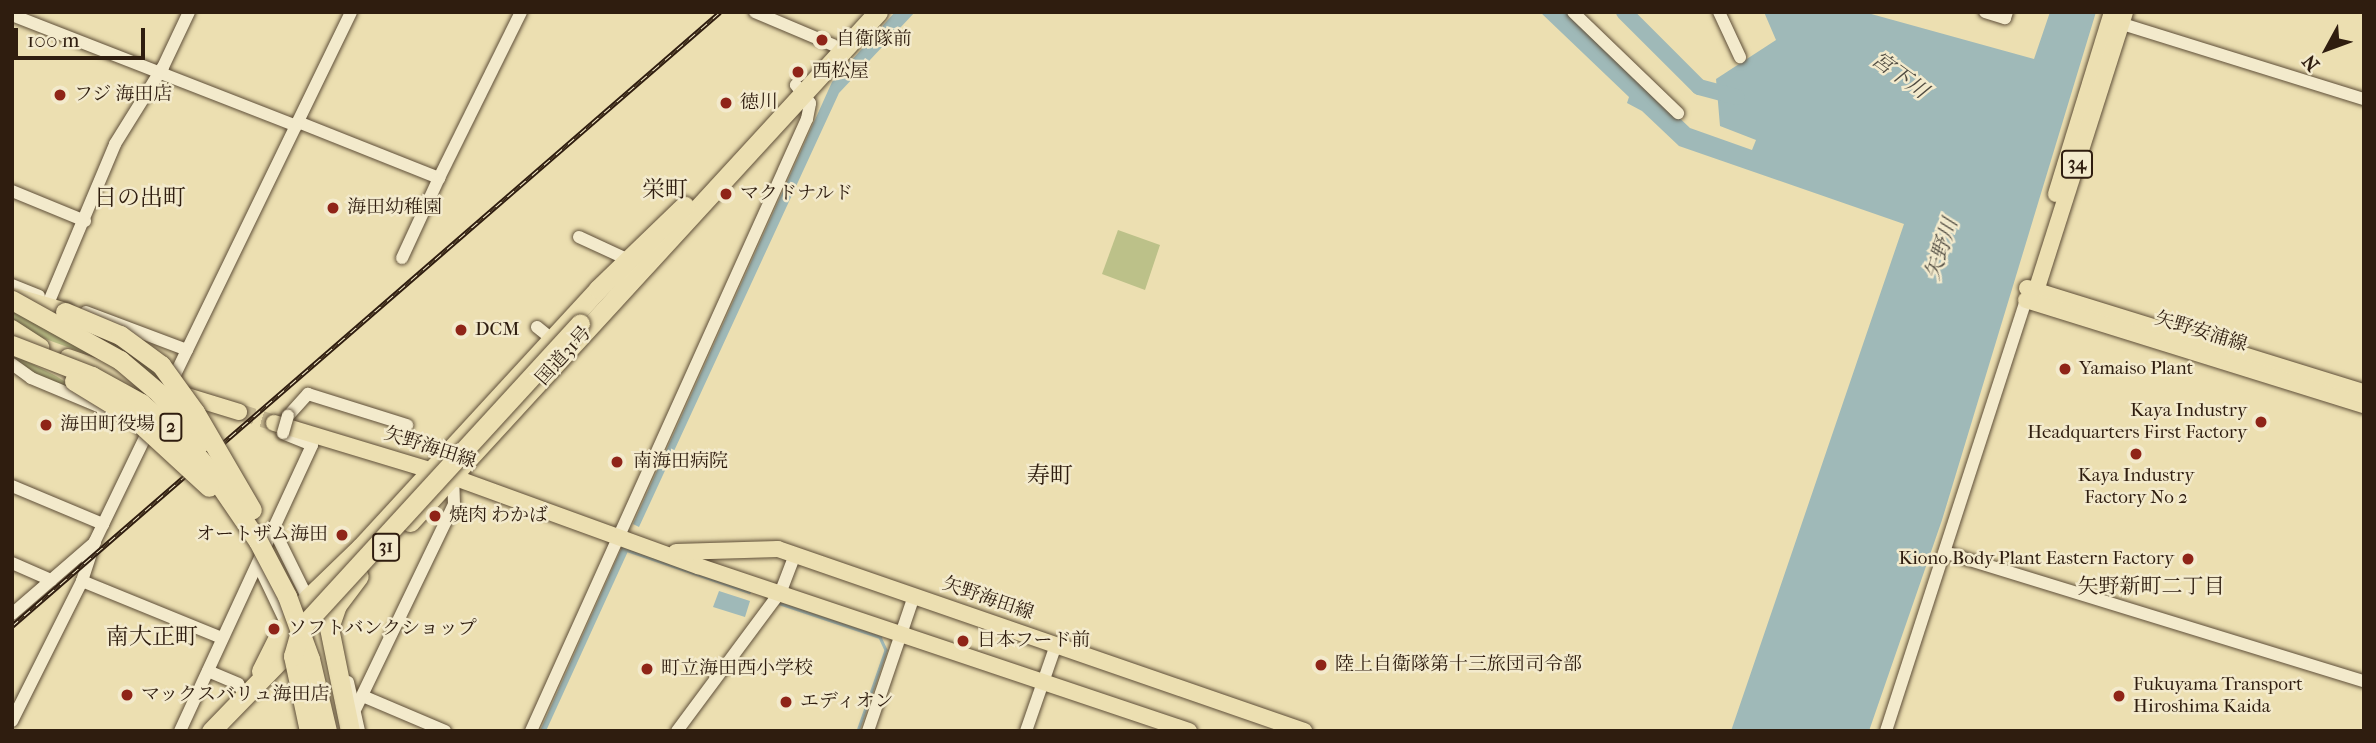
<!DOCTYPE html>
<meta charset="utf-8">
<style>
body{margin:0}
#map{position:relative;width:2376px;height:743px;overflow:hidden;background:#ecdfb1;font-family:"IM FELL French Canon","Noto Serif JP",serif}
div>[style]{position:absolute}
.green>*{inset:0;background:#bcc189}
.water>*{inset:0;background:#9fb9b8}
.stream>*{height:2.5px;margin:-1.25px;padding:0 1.25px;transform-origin:1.25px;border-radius:1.25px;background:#9fb9b8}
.river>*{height:16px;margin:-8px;padding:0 8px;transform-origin:8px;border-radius:8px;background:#9fb9b8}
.major-tunnel>*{height:16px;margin-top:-8px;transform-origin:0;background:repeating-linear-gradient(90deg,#c6b891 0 16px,transparent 0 24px)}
.roads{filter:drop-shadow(0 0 2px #5e4e38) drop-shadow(0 0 2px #5e4e38)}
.minor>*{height:12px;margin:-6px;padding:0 6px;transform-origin:6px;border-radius:6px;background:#f3eacc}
.major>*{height:16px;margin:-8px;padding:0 8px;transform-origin:8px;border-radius:8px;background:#ecdfb1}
.highway>*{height:19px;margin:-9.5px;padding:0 9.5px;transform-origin:9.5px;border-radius:9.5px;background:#ecdfb1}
.rail>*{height:5px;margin-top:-2.5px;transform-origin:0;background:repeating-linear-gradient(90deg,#f3eacc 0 8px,#2f1d0f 0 16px);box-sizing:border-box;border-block:2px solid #2f1d0f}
.bridges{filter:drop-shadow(0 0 2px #5e4e38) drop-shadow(0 0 2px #5e4e38)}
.minor-bridge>*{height:12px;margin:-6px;padding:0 6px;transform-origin:6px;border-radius:6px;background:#f3eacc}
.highway-bridge>*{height:19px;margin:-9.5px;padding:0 9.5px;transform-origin:9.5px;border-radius:9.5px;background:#ecdfb1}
.dots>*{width:19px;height:19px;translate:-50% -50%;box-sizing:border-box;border:4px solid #f3eacc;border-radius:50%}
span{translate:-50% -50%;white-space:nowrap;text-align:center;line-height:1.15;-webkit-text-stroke:5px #f3eacc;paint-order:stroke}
.shield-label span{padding:2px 5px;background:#f3eacc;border:2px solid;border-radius:5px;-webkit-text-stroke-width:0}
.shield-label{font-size:18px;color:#2f1d0f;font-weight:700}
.poi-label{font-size:19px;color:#2f1d0f}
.left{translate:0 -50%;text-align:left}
.right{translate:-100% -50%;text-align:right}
.street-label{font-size:19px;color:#2f1d0f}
.water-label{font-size:21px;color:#514c42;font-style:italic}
.neighbourhood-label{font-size:21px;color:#2f1d0f}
.quarter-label{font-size:23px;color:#2f1d0f}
.frame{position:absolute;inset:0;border:14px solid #2f1d0f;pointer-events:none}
.north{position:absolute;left:2292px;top:14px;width:70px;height:70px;-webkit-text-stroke:5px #f3eacc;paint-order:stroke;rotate:229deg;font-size:19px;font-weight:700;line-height:28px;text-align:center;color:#2f1d0f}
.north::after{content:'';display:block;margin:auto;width:24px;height:32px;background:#2f1d0f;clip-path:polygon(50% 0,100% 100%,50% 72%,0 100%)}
.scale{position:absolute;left:14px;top:28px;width:131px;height:32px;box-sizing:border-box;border:4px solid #2f1d0f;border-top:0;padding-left:9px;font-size:21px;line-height:24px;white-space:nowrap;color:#2f1d0f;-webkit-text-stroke:5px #f3eacc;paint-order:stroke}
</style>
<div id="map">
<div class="green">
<div style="clip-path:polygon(1118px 230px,1160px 245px,1145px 290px,1102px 274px)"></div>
<div style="clip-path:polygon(12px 306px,95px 330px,148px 365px,161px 381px,29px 333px,12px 320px)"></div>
<div style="clip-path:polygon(12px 354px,56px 376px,89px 397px,33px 374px,12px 359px)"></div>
</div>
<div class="water">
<div style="clip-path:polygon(895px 12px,915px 12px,839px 93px,639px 527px,633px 524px,832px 82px)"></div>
<div style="clip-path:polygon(1540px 12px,1568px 12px,1690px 128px,1752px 150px,1756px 140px,1720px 126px,1716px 79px,1776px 40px,1764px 12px,1864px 12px,2034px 59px,2050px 12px,2096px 12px,1942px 520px,1869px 731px,1731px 731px,1904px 224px,1679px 146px,1642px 111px,1627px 103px,1629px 97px)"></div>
<div style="clip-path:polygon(622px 547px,629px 549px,546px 731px,540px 731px)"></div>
<div style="clip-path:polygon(719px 591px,750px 601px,745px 617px,713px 607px)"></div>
</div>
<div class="stream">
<div style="left:627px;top:550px;width:129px;rotate:19deg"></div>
<div style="left:779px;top:603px;width:107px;rotate:18.6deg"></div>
<div style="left:880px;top:637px;width:14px;rotate:65deg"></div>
<div style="left:886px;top:650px;width:86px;rotate:109.1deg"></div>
</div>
<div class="river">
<div style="left:1624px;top:12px;width:106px;rotate:45deg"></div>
<div style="left:1699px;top:87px;width:39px;rotate:15deg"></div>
</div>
<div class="major-tunnel">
<div style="left:239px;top:412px;width:37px;rotate:17deg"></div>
</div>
<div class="roads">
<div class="minor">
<div style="left:755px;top:12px;width:85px;rotate:22.9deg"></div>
<div style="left:1573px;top:12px;width:146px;rotate:43.9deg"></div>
<div style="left:1719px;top:12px;width:50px;rotate:65deg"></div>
<div style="left:1985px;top:12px;width:21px;rotate:17deg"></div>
<div style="left:2005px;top:18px;width:6px;rotate:-72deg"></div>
<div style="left:12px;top:15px;width:305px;rotate:21.3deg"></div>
<div style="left:2113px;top:21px;width:263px;rotate:17.3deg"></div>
<div style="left:298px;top:122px;width:152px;rotate:21.7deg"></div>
<div style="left:439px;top:178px;width:185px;rotate:-63.7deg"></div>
<div style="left:12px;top:191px;width:79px;rotate:22.3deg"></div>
<div style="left:579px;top:237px;width:60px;rotate:24.8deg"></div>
<div style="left:402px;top:258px;width:88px;rotate:-65.2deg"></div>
<div style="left:12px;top:285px;width:29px;rotate:22deg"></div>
<div style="left:50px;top:299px;width:168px;rotate:-67.2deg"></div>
<div style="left:115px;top:144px;width:91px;rotate:-58.1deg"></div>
<div style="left:163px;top:67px;width:61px;rotate:-64.7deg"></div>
<div style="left:86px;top:312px;width:108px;rotate:20.6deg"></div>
<div style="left:537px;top:327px;width:19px;rotate:39deg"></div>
<div style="left:12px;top:364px;width:24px;rotate:36deg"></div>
<div style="left:31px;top:378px;width:83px;rotate:22.6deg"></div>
<div style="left:171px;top:383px;width:412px;rotate:-64.1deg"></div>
<div style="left:288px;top:416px;width:30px;rotate:-48deg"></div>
<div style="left:308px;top:394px;width:104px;rotate:17.4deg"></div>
<div style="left:12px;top:486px;width:99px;rotate:22.7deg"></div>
<div style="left:273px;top:528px;width:84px;rotate:63.7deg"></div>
<div style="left:1947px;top:553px;width:436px;rotate:17.1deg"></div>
<div style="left:12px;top:563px;width:43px;rotate:23.6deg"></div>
<div style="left:258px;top:564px;width:70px;rotate:64.5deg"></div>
<div style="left:82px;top:581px;width:151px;rotate:22.2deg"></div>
<div style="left:12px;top:614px;width:110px;rotate:-40.9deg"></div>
<div style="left:208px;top:671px;width:33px;rotate:23deg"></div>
<div style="left:238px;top:684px;width:13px;rotate:58deg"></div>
<div style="left:348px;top:682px;width:50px;rotate:77.3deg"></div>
<div style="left:365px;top:697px;width:87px;rotate:23deg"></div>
<div style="left:356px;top:708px;width:226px;rotate:-64.3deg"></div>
<div style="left:454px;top:504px;width:27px;rotate:-92deg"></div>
<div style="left:12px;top:721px;width:157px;rotate:-63.4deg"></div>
<div style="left:82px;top:581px;width:42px;rotate:-72deg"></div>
<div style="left:95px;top:541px;width:127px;rotate:-64.2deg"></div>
<div style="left:180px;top:731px;width:315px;rotate:-65.2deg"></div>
<div style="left:312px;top:445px;width:31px;rotate:-158deg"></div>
<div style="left:531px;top:731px;width:671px;rotate:-65.73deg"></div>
<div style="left:807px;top:119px;width:16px;rotate:-79deg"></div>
<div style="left:810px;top:103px;width:23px;rotate:-128deg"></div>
<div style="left:677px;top:731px;width:174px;rotate:-53.4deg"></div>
<div style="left:781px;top:591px;width:39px;rotate:-69deg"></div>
<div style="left:868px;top:731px;width:143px;rotate:-71.2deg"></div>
<div style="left:1026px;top:731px;width:91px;rotate:-70.8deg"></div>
<div style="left:1886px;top:731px;width:453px;rotate:-72deg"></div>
</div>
<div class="major">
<div style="left:2056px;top:194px;width:190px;rotate:-72.9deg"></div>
<div style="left:2027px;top:288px;width:353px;rotate:17.2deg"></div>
<div style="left:2028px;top:299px;width:11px;rotate:-45deg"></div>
<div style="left:2036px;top:291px;width:293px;rotate:-72.3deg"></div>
<div style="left:2026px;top:300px;width:354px;rotate:17.3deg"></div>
<div style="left:12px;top:328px;width:35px;rotate:33deg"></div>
<div style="left:68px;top:357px;width:83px;rotate:19.1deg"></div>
<div style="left:177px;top:393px;width:65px;rotate:17deg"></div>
<div style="left:274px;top:423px;width:187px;rotate:16.8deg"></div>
<div style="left:453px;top:477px;width:261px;rotate:20deg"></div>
<div style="left:698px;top:566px;width:518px;rotate:18.57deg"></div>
<div style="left:676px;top:552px;width:102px;rotate:-1.7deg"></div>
<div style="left:778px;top:549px;width:557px;rotate:19.09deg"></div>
</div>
<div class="highway">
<div style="left:13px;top:297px;width:54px;rotate:16.1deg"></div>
<div style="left:410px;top:522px;width:692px;rotate:-47.46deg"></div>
<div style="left:261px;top:671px;width:42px;rotate:-63.4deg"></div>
<div style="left:280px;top:633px;width:45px;rotate:-51.3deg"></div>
<div style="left:308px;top:598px;width:74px;rotate:-43.9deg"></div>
<div style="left:361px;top:547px;width:350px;rotate:-47.4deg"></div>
<div style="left:598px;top:289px;width:120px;rotate:-44deg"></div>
<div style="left:211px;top:731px;width:129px;rotate:-45.9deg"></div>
<div style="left:350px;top:731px;width:105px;rotate:-101.5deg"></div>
<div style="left:329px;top:628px;width:24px;rotate:-71deg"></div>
<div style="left:337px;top:605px;width:36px;rotate:-53deg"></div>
</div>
</div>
<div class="rail">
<div style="left:12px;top:626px;width:937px;rotate:-40.93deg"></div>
</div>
<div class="bridges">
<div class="minor-bridge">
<div style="left:283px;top:433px;width:18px;rotate:-74deg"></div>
</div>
<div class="highway-bridge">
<div style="left:12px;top:300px;width:124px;rotate:29.1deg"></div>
<div style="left:120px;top:360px;width:51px;rotate:40.2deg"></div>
<div style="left:159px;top:393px;width:65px;rotate:48.7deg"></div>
<div style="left:65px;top:312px;width:60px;rotate:22.7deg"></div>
<div style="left:120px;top:335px;width:51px;rotate:36.2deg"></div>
<div style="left:161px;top:365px;width:58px;rotate:54.1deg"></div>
<div style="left:195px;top:412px;width:113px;rotate:59.8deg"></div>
<div style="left:12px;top:345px;width:86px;rotate:21.2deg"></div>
<div style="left:92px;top:376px;width:56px;rotate:28.9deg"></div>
<div style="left:141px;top:403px;width:57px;rotate:40.7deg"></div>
<div style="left:184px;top:440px;width:40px;rotate:50deg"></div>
<div style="left:210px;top:471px;width:85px;rotate:55.6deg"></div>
<div style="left:258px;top:541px;width:62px;rotate:62.2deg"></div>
<div style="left:287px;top:596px;width:67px;rotate:69.9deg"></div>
<div style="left:310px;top:659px;width:74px;rotate:76.7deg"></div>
<div style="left:74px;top:381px;width:69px;rotate:31.4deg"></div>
<div style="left:133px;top:417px;width:103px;rotate:42.6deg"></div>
<div style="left:309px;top:731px;width:77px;rotate:-102deg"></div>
<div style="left:293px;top:656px;width:29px;rotate:-74deg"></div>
<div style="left:301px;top:628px;width:413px;rotate:-47.5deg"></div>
</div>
</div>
<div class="dots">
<div style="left:822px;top:40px;background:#8f2418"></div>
<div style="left:798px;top:72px;background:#8f2418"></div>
<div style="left:60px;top:95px;background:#8f2418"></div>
<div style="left:726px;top:103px;background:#8f2418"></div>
<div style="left:726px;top:194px;background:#8f2418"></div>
<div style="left:333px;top:208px;background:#8f2418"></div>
<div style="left:461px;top:330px;background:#8f2418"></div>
<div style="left:2065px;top:369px;background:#8f2418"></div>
<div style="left:2261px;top:422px;background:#8f2418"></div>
<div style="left:46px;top:425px;background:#8f2418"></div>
<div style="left:2136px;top:454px;background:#8f2418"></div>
<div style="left:617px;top:462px;background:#8f2418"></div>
<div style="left:435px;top:516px;background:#8f2418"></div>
<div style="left:342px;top:535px;background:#8f2418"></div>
<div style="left:2188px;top:559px;background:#8f2418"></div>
<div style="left:274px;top:629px;background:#8f2418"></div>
<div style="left:963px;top:641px;background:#8f2418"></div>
<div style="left:1321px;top:665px;background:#8f2418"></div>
<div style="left:647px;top:669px;background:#8f2418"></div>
<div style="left:127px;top:695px;background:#8f2418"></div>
<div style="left:2119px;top:696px;background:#8f2418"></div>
<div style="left:786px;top:702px;background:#8f2418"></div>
</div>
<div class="shield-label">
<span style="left:2077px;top:164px">34</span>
<span style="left:171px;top:427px">2</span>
<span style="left:386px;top:547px">31</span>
</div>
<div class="poi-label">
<span class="left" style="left:836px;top:40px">自衛隊前</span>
<span class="left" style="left:812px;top:72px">西松屋</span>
<span class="left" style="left:74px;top:95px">フジ 海田店</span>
<span class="left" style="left:740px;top:103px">徳川</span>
<span class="left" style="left:740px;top:194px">マクドナルド</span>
<span class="left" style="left:347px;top:208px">海田幼稚園</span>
<span class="left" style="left:475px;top:330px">DCM</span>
<span class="left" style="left:2079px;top:369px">Yamaiso Plant</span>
<span class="right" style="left:2247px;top:422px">Kaya Industry<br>Headquarters First Factory</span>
<span class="left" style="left:60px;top:425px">海田町役場</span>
<span class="left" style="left:633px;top:462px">南海田病院</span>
<span style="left:2136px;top:487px">Kaya Industry<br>Factory No 2</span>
<span class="left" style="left:449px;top:516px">焼肉 わかば</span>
<span class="right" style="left:328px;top:535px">オートザム海田</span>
<span class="right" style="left:2174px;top:559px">Kiono Body Plant Eastern Factory</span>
<span class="left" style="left:288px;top:629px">ソフトバンクショップ</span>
<span class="left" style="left:977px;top:641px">日本フード前</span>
<span class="left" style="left:1335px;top:665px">陸上自衛隊第十三旅団司令部</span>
<span class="left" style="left:661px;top:669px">町立海田西小学校</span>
<span class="left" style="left:2133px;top:696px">Fukuyama Transport<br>Hiroshima Kaida</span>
<span class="left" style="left:141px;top:695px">マックスバリュ海田店</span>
<span class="left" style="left:800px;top:702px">エディオン</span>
</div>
<div class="street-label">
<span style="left:2201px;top:332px;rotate:17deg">矢野安浦線</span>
<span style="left:564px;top:356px;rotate:-48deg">国道31号</span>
<span style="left:430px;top:448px;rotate:18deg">矢野海田線</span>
<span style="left:988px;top:599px;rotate:19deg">矢野海田線</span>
</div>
<div class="water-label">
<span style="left:1900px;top:75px;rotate:36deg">宮下川</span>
<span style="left:1941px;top:249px;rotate:-72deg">矢野川</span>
</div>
<div class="neighbourhood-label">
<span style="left:2151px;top:586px">矢野新町二丁目</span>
</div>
<div class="quarter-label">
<span style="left:665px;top:190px">栄町</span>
<span style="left:140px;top:198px">日の出町</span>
<span style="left:1050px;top:476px">寿町</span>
<span style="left:152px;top:637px">南大正町</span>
</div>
<div class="frame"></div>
<div class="north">N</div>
<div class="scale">100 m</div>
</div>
